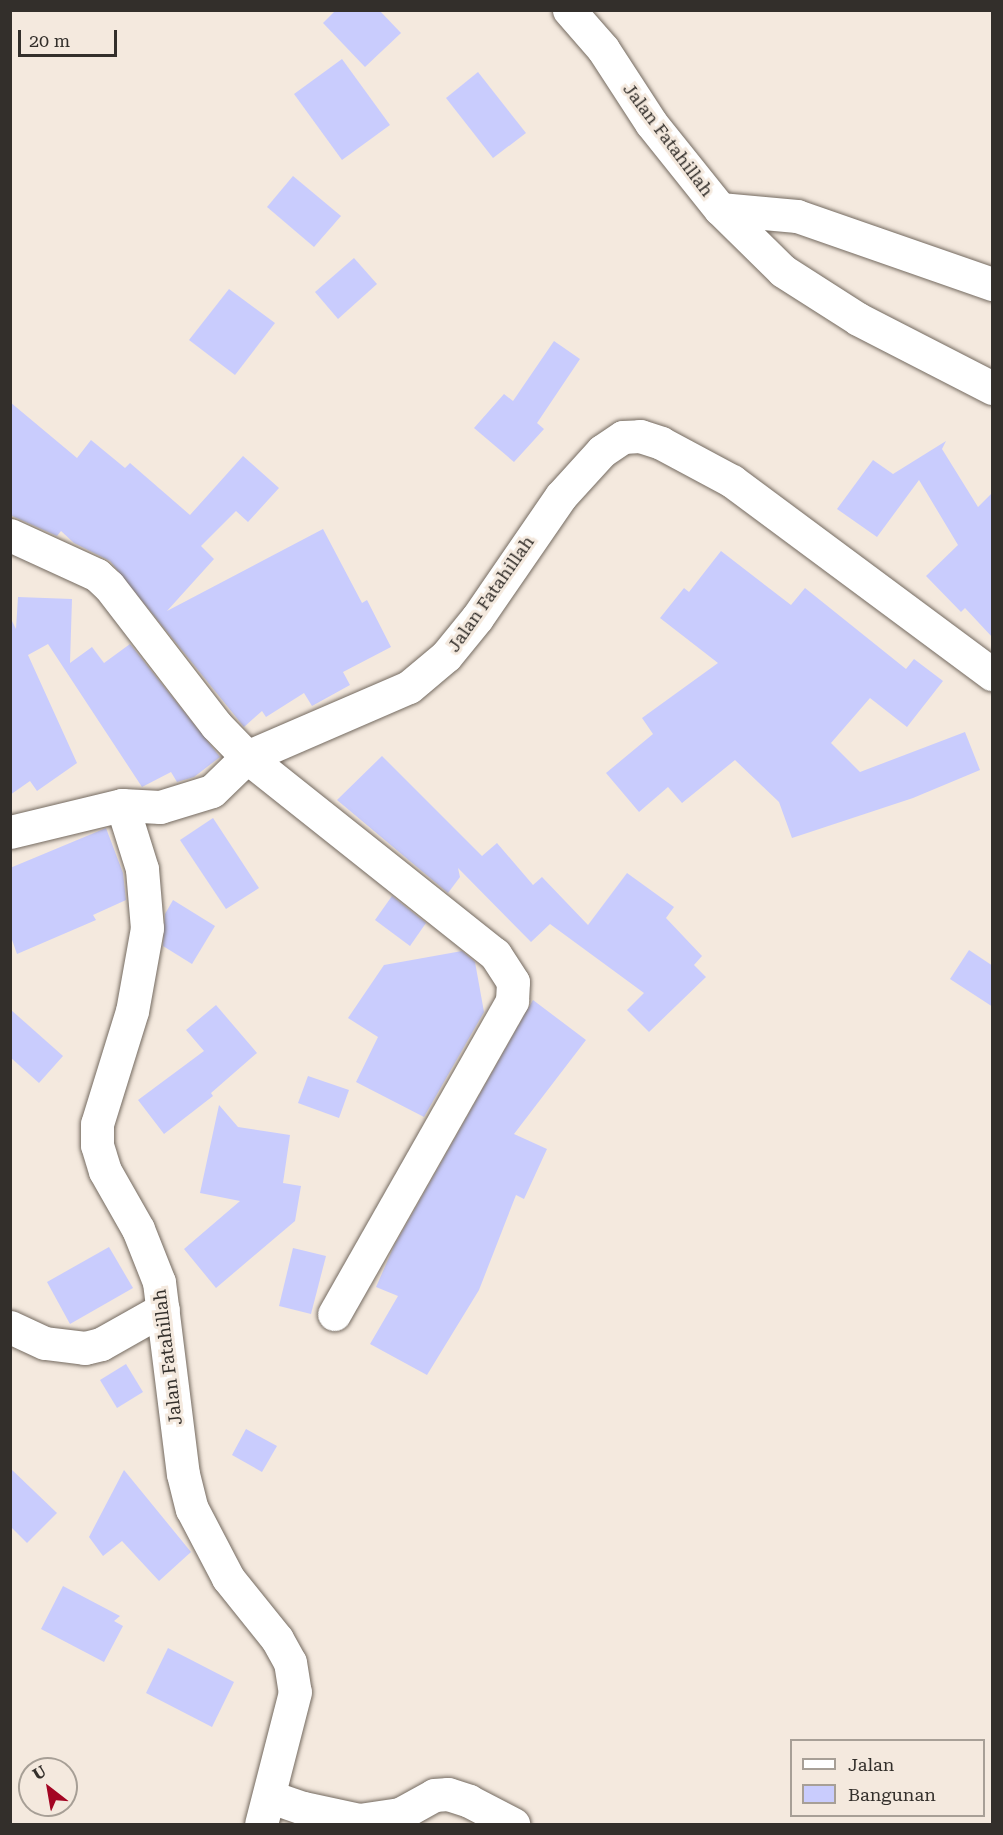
<!DOCTYPE html>
<style>
body{margin:0}
#map{position:relative;width:1003px;height:1835px;overflow:hidden;background:#f4e9de;font-family:"Roboto Serif",serif}
div>[style]{position:absolute}
.building>*{inset:0;background:#c9ccfd}
.roads{filter:drop-shadow(0 0 2px #746a60) drop-shadow(0 0 2px #746a60)}
.minor>*{height:33px;margin:-16.5px;padding:0 16.5px;transform-origin:16.5px;border-radius:16.5px;background:#fff}
span{translate:-50% -50%;white-space:nowrap;text-align:center;line-height:1.15;-webkit-text-stroke:6px #f4e9de;paint-order:stroke}
.street-label{font-size:18px;color:#332f2b}
.frame{position:absolute;inset:0;border:12px solid #332f2b;pointer-events:none}
.legend{position:absolute;left:790px;top:1739px;width:195px;height:78px;box-sizing:border-box;background:#f4e9de;border:2px solid #a79f96;margin:0;padding:8px 10px;list-style:none;font-size:18px;color:#332f2b}
.legend li{display:flex;align-items:center;gap:12px;height:30px}
.legend b{width:30px;border:2px solid #a79f96}
.north{position:absolute;left:18px;top:1757px;width:60px;height:60px;box-sizing:border-box;background:#f4e9de;border:2px solid #a79f96;border-radius:50%;rotate:329deg;font-size:16px;font-weight:700;line-height:24px;text-align:center;color:#332f2b}
.north::after{content:'';display:block;margin:auto;width:21px;height:27px;background:#a30523;clip-path:polygon(50% 0,100% 100%,50% 72%,0 100%)}
.scale{position:absolute;left:18px;top:30px;width:99px;height:27px;box-sizing:border-box;border:3px solid #332f2b;border-top:0;padding-left:8px;font-size:18px;line-height:21px;white-space:nowrap;color:#332f2b;-webkit-text-stroke:4px #f4e9de;paint-order:stroke}
</style>
<div id="map">
<div class="building">
<div style="clip-path:polygon(336px 10px,379px 10px,401px 33px,365px 67px,323px 23px)"></div>
<div style="clip-path:polygon(342px 59px,390px 125px,342px 160px,294px 94px)"></div>
<div style="clip-path:polygon(478px 72px,526px 133px,493px 158px,446px 98px)"></div>
<div style="clip-path:polygon(293px 176px,341px 216px,314px 247px,267px 207px)"></div>
<div style="clip-path:polygon(354px 258px,377px 284px,338px 319px,315px 292px)"></div>
<div style="clip-path:polygon(229px 289px,275px 323px,235px 375px,189px 340px)"></div>
<div style="clip-path:polygon(554px 341px,580px 359px,537px 423px,544px 429px,514px 462px,474px 428px,504px 394px,513px 401px)"></div>
<div style="clip-path:polygon(10px 402px,77px 458px,91px 440px,125px 468px,130px 463px,190px 515px,243px 456px,279px 488px,248px 522px,236px 511px,201px 546px,214px 559px,167px 611px,323px 529px,362px 603px,367px 600px,391px 647px,343px 672px,350px 685px,312px 706px,304px 693px,266px 717px,262px 711px,244px 727px,110px 561px,74px 543px,61px 531px,57px 536px,10px 515px)"></div>
<div style="clip-path:polygon(946px 441px,942px 449px,978px 507px,993px 492px,993px 638px,965px 608px,961px 612px,926px 576px,958px 545px,919px 480px,877px 537px,837px 509px,873px 460px,893px 474px)"></div>
<div style="clip-path:polygon(721px 551px,791px 605px,805px 588px,906px 669px,914px 659px,943px 681px,907px 727px,870px 698px,831px 743px,860px 772px,965px 732px,980px 770px,913px 798px,792px 838px,779px 802px,735px 760px,682px 803px,668px 787px,639px 812px,606px 773px,653px 734px,642px 718px,718px 663px,660px 618px,684px 588px,689px 592px)"></div>
<div style="clip-path:polygon(18px 597px,72px 599px,70px 663px,92px 647px,104px 663px,130px 644px,220px 757px,194px 777px,177px 782px,171px 772px,142px 787px,48px 644px,28px 655px,77px 763px,37px 791px,30px 781px,10px 795px,10px 617px,16px 629px)"></div>
<div style="clip-path:polygon(382px 756px,482px 856px,497px 843px,533px 885px,542px 877px,588px 925px,627px 873px,674px 907px,666px 918px,702px 956px,694px 965px,706px 977px,649px 1032px,627px 1010px,644px 993px,550px 924px,531px 942px,458px 868px,460px 877px,448px 893px,337px 800px)"></div>
<div style="clip-path:polygon(213px 818px,259px 888px,226px 909px,180px 840px)"></div>
<div style="clip-path:polygon(106px 828px,123px 873px,126px 900px,93px 915px,96px 920px,17px 954px,10px 934px,10px 868px)"></div>
<div style="clip-path:polygon(392px 896px,426px 923px,410px 946px,375px 920px)"></div>
<div style="clip-path:polygon(173px 900px,215px 926px,192px 964px,163px 946px,165px 914px)"></div>
<div style="clip-path:polygon(969px 950px,993px 966px,993px 1007px,950px 979px)"></div>
<div style="clip-path:polygon(462px 951px,475px 962px,484px 1012px,424px 1117px,356px 1082px,378px 1037px,348px 1018px,384px 965px)"></div>
<div style="clip-path:polygon(533px 1000px,586px 1040px,514px 1134px,547px 1149px,524px 1199px,516px 1195px,479px 1290px,427px 1375px,370px 1344px,398px 1296px,376px 1287px,394px 1246px)"></div>
<div style="clip-path:polygon(216px 1005px,257px 1053px,211px 1093px,213px 1096px,164px 1134px,138px 1100px,204px 1051px,186px 1030px)"></div>
<div style="clip-path:polygon(10px 1009px,63px 1056px,39px 1083px,10px 1057px)"></div>
<div style="clip-path:polygon(308px 1076px,349px 1090px,339px 1118px,298px 1103px)"></div>
<div style="clip-path:polygon(219px 1105px,238px 1127px,290px 1135px,283px 1183px,301px 1186px,295px 1221px,216px 1288px,184px 1249px,240px 1201px,200px 1193px)"></div>
<div style="clip-path:polygon(109px 1247px,133px 1288px,70px 1324px,47px 1282px)"></div>
<div style="clip-path:polygon(293px 1248px,326px 1256px,311px 1314px,279px 1306px)"></div>
<div style="clip-path:polygon(126px 1364px,143px 1392px,117px 1408px,100px 1380px)"></div>
<div style="clip-path:polygon(246px 1429px,277px 1446px,262px 1472px,232px 1455px)"></div>
<div style="clip-path:polygon(10px 1468px,57px 1513px,27px 1543px,10px 1526px)"></div>
<div style="clip-path:polygon(124px 1470px,191px 1552px,159px 1581px,122px 1541px,103px 1556px,89px 1537px)"></div>
<div style="clip-path:polygon(63px 1586px,120px 1616px,114px 1621px,123px 1626px,104px 1662px,41px 1629px)"></div>
<div style="clip-path:polygon(168px 1648px,234px 1682px,212px 1727px,146px 1693px)"></div>
</div>
<div class="roads">
<div class="minor">
<div style="left:569px;top:10px;width:52px;rotate:48.9deg"></div>
<div style="left:603px;top:49px;width:88px;rotate:57deg"></div>
<div style="left:651px;top:123px;width:110px;rotate:51.3deg"></div>
<div style="left:720px;top:209px;width:88px;rotate:44.5deg"></div>
<div style="left:783px;top:271px;width:89px;rotate:32.6deg"></div>
<div style="left:858px;top:319px;width:151px;rotate:27.2deg"></div>
<div style="left:720px;top:209px;width:77px;rotate:5.2deg"></div>
<div style="left:797px;top:216px;width:207px;rotate:19.2deg"></div>
<div style="left:10px;top:535px;width:96px;rotate:24.7deg"></div>
<div style="left:97px;top:575px;width:16px;rotate:43deg"></div>
<div style="left:109px;top:586px;width:175px;rotate:52.4deg"></div>
<div style="left:216px;top:725px;width:45px;rotate:45.9deg"></div>
<div style="left:247px;top:757px;width:317px;rotate:38.5deg"></div>
<div style="left:495px;top:954px;width:33px;rotate:57deg"></div>
<div style="left:513px;top:982px;width:19px;rotate:93deg"></div>
<div style="left:512px;top:1001px;width:360px;rotate:119.6deg"></div>
<div style="left:122px;top:805px;width:67px;rotate:72.6deg"></div>
<div style="left:142px;top:869px;width:59px;rotate:85.2deg"></div>
<div style="left:147px;top:928px;width:84px;rotate:100.2deg"></div>
<div style="left:132px;top:1011px;width:118px;rotate:107.2deg"></div>
<div style="left:97px;top:1124px;width:21px;rotate:90deg"></div>
<div style="left:97px;top:1145px;width:27px;rotate:73deg"></div>
<div style="left:105px;top:1171px;width:67px;rotate:60.4deg"></div>
<div style="left:138px;top:1229px;width:57px;rotate:68.4deg"></div>
<div style="left:159px;top:1282px;width:193px;rotate:82.9deg"></div>
<div style="left:183px;top:1474px;width:36px;rotate:76deg"></div>
<div style="left:192px;top:1509px;width:78px;rotate:62.4deg"></div>
<div style="left:228px;top:1578px;width:78px;rotate:51.2deg"></div>
<div style="left:277px;top:1639px;width:26px;rotate:61deg"></div>
<div style="left:290px;top:1662px;width:30px;rotate:81deg"></div>
<div style="left:295px;top:1692px;width:136px;rotate:104.4deg"></div>
<div style="left:10px;top:832px;width:115px;rotate:-13.6deg"></div>
<div style="left:122px;top:805px;width:38px;rotate:3deg"></div>
<div style="left:160px;top:807px;width:54px;rotate:-17.1deg"></div>
<div style="left:212px;top:791px;width:49px;rotate:-44.2deg"></div>
<div style="left:247px;top:757px;width:176px;rotate:-23.4deg"></div>
<div style="left:409px;top:687px;width:48px;rotate:-40deg"></div>
<div style="left:446px;top:656px;width:49px;rotate:-50.8deg"></div>
<div style="left:477px;top:618px;width:148px;rotate:-55.5deg"></div>
<div style="left:561px;top:496px;width:61px;rotate:-47.7deg"></div>
<div style="left:602px;top:451px;width:25px;rotate:-34deg"></div>
<div style="left:623px;top:437px;width:17px;rotate:-3deg"></div>
<div style="left:640px;top:436px;width:22px;rotate:18deg"></div>
<div style="left:661px;top:443px;width:81px;rotate:28.2deg"></div>
<div style="left:732px;top:481px;width:324px;rotate:36.6deg"></div>
<div style="left:10px;top:1327px;width:38px;rotate:25deg"></div>
<div style="left:45px;top:1343px;width:40px;rotate:7.1deg"></div>
<div style="left:85px;top:1348px;width:16px;rotate:-14deg"></div>
<div style="left:101px;top:1344px;width:71px;rotate:-29.4deg"></div>
<div style="left:271px;top:1797px;width:34px;rotate:19deg"></div>
<div style="left:303px;top:1808px;width:57px;rotate:12.1deg"></div>
<div style="left:359px;top:1820px;width:41px;rotate:-8.3deg"></div>
<div style="left:400px;top:1814px;width:39px;rotate:-29deg"></div>
<div style="left:434px;top:1795px;width:14px;rotate:-4deg"></div>
<div style="left:448px;top:1794px;width:22px;rotate:18deg"></div>
<div style="left:469px;top:1801px;width:50px;rotate:27.6deg"></div>
</div>
</div>
<div class="street-label">
<span style="left:668px;top:140px;rotate:53deg">Jalan Fatahillah</span>
<span style="left:491px;top:594px;rotate:-55deg">Jalan Fatahillah</span>
<span style="left:168px;top:1357px;rotate:-97deg">Jalan Fatahillah</span>
</div>
<div class="frame"></div>
<ul class="legend">
<li><b style="height:8px;background:#fff"></b>Jalan</li>
<li><b style="height:16px;background:#c9ccfd"></b>Bangunan</li>
</ul>
<div class="north">U</div>
<div class="scale">20 m</div>
</div>
